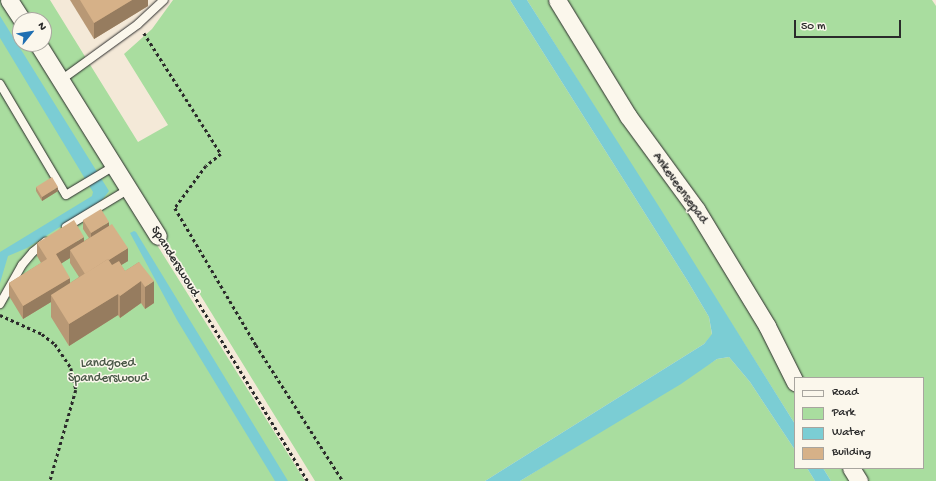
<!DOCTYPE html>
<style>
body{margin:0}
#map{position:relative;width:936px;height:481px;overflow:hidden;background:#f4e9d8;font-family:"Gochi Hand",sans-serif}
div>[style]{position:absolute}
.green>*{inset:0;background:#a9dd9f}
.water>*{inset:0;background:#7bcdd4}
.path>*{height:2.5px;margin-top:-1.25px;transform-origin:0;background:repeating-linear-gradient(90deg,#2b2b2b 0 3px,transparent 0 6px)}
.roads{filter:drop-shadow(0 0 1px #2b2b2b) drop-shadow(0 0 1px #2b2b2b)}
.service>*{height:8px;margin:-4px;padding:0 4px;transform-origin:4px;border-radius:4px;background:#fbf7ec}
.minor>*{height:17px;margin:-8.5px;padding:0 8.5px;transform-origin:8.5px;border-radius:8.5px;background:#fbf7ec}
.wall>*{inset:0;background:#b89875}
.shaded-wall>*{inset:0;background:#967c5f}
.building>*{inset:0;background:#d6b188}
span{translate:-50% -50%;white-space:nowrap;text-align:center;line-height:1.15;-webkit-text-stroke:3px #fbf7ec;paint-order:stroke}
.street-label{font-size:13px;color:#2b2b2b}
.park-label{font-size:13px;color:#4a5848}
.legend{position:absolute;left:794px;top:377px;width:130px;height:92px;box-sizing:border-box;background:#fbf7ec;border:1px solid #a8a59f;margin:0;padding:5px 7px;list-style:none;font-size:12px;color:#2b2b2b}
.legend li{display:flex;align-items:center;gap:8px;height:20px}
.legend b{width:20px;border:1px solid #a8a59f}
.north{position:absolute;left:12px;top:12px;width:40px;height:40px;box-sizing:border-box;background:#fbf7ec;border:1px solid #a8a59f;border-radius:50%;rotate:60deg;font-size:11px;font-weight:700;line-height:16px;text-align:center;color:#2b2b2b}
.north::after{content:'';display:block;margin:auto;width:14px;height:18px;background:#1f6fb2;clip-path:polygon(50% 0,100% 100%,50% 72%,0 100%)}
.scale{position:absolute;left:794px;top:20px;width:107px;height:18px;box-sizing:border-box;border:2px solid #2b2b2b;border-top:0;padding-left:5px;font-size:12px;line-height:14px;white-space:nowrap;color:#2b2b2b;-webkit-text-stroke:3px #fbf7ec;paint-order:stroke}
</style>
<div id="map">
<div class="green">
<div style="clip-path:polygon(0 0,3px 0,20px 27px,20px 44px,31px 44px,305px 481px,0 481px)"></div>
<div style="clip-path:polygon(13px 0,50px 0,138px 142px,168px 125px,124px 54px,152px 29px,173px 0,510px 0,687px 280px,709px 317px,712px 335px,704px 344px,485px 481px,315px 481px,180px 262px,41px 44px,44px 44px,44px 20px,26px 20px)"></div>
<div style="clip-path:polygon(527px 0,552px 0,677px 187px,795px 387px,795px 424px)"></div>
<div style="clip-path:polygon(560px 0,932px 0,936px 6px,936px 481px,864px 481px,856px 468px,923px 468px,923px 378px,798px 378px,675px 173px)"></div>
<div style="clip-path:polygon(729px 357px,750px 382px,795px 450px,795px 468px,807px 468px,815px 481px,520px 481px,717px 359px)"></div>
<div style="clip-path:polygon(823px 468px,846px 468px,855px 481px,831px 481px)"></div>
</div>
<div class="water">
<div style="clip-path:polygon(510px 0,527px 0,658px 205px,795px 424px,795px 450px,750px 382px,729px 357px,717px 359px,681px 384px,520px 481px,485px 481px,704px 344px,712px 334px,709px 317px,687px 280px)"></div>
<div style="clip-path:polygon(0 16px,109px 191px,102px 200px,27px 248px,8px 256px,0 283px,0 252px,92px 196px,93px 192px,0 38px)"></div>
<div style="clip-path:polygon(134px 231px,136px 232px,288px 481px,275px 481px,177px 320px,130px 233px)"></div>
<div style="clip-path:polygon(807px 468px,823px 468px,831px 481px,815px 481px)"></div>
</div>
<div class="path">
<div style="left:144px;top:33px;width:143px;rotate:57.5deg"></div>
<div style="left:221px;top:154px;width:19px;rotate:141deg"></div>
<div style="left:206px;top:166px;width:52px;rotate:126.4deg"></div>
<div style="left:175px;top:208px;width:159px;rotate:59.4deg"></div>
<div style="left:256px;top:345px;width:161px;rotate:57.4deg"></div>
<div style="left:165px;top:248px;width:273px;rotate:58.5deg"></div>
<div style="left:0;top:315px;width:46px;rotate:24.3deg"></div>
<div style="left:42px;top:334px;width:16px;rotate:38deg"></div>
<div style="left:55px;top:344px;width:29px;rotate:56deg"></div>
<div style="left:71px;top:368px;width:23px;rotate:77deg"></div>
<div style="left:76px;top:390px;width:95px;rotate:105.9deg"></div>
</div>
<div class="roads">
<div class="service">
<div style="left:61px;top:80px;width:95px;rotate:-36deg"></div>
<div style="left:138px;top:24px;width:35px;rotate:-43deg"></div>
<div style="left:0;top:84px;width:129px;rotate:59.3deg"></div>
<div style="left:66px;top:195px;width:56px;rotate:-31.1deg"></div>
<div style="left:66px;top:227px;width:74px;rotate:-31.1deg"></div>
<div style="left:0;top:304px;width:45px;rotate:-60.6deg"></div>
<div style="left:22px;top:265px;width:17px;rotate:-50deg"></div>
<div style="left:33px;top:252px;width:16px;rotate:-40deg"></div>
</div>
<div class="minor">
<div style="left:9px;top:0;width:24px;rotate:57deg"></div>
<div style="left:557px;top:0;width:136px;rotate:58.5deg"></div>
<div style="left:628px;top:116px;width:115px;rotate:53.8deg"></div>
<div style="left:696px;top:209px;width:137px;rotate:58.7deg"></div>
<div style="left:767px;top:326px;width:63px;rotate:63.4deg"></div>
<div style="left:38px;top:44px;width:226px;rotate:58deg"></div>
<div style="left:851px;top:468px;width:15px;rotate:58deg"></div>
</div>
</div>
<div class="wall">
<div style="clip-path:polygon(70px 0,148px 0,148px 6px,94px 39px)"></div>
<div style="clip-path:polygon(36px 187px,58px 191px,42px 201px,36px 191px)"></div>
<div style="clip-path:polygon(evenodd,83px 220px,109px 226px,128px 261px,121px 265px,125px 271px,139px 262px,154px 303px,145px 309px,141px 303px,120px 318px,118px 315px,69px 346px,51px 317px,51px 302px,23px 319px,9px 296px,9px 283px,41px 263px,37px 256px,37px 243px,84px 241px,89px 238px,83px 229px,83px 220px,70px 258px,70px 263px,79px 277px,70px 283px,61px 263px,70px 258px)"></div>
</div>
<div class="shaded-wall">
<div style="clip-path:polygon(132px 0,148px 0,148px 6px,94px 39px,94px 23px)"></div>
<div style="clip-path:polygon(58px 187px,58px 191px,42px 201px,42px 197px)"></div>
<div style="clip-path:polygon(109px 222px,109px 231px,91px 242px,91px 233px)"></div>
<div style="clip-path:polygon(84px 237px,84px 249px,70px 250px,70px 258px,56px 267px,56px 254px)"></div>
<div style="clip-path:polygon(128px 248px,128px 261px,85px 287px,85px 275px)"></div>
<div style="clip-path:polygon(70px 278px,70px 291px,51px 295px,51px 302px,23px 319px,23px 306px)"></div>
<div style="clip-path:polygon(141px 281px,141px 303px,120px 318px,120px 296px)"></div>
<div style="clip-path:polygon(154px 281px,154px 303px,145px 309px,145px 287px)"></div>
<div style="clip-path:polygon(118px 294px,118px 315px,69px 346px,69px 324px)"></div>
</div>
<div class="building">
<div style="clip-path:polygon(80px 0,132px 0,94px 23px)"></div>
<div style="clip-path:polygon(52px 177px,58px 187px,42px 197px,36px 187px)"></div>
<div style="clip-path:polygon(101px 209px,109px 222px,91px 233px,83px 220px)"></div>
<div style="clip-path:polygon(74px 220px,84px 237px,56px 254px,70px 278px,23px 306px,9px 283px,47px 259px,37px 243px)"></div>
<div style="clip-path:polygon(112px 224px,128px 248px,109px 260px,108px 259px,85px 274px,70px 250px)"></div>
<div style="clip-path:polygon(108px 259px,112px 265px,119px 261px,125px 271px,139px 262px,154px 281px,145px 287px,141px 281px,120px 296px,118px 294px,69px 324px,51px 295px)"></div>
</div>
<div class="street-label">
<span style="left:679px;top:189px;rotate:54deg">Ankeveensepad</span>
<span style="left:174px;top:262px;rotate:58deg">Spanderswoud</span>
</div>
<div class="park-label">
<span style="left:108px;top:372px">Landgoed<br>Spanderswoud</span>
</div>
<ul class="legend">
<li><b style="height:5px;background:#fbf7ec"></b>Road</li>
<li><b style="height:11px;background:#a9dd9f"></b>Park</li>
<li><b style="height:11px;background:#7bcdd4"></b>Water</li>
<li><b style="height:11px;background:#d6b188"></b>Building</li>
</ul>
<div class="north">N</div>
<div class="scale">50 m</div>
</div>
